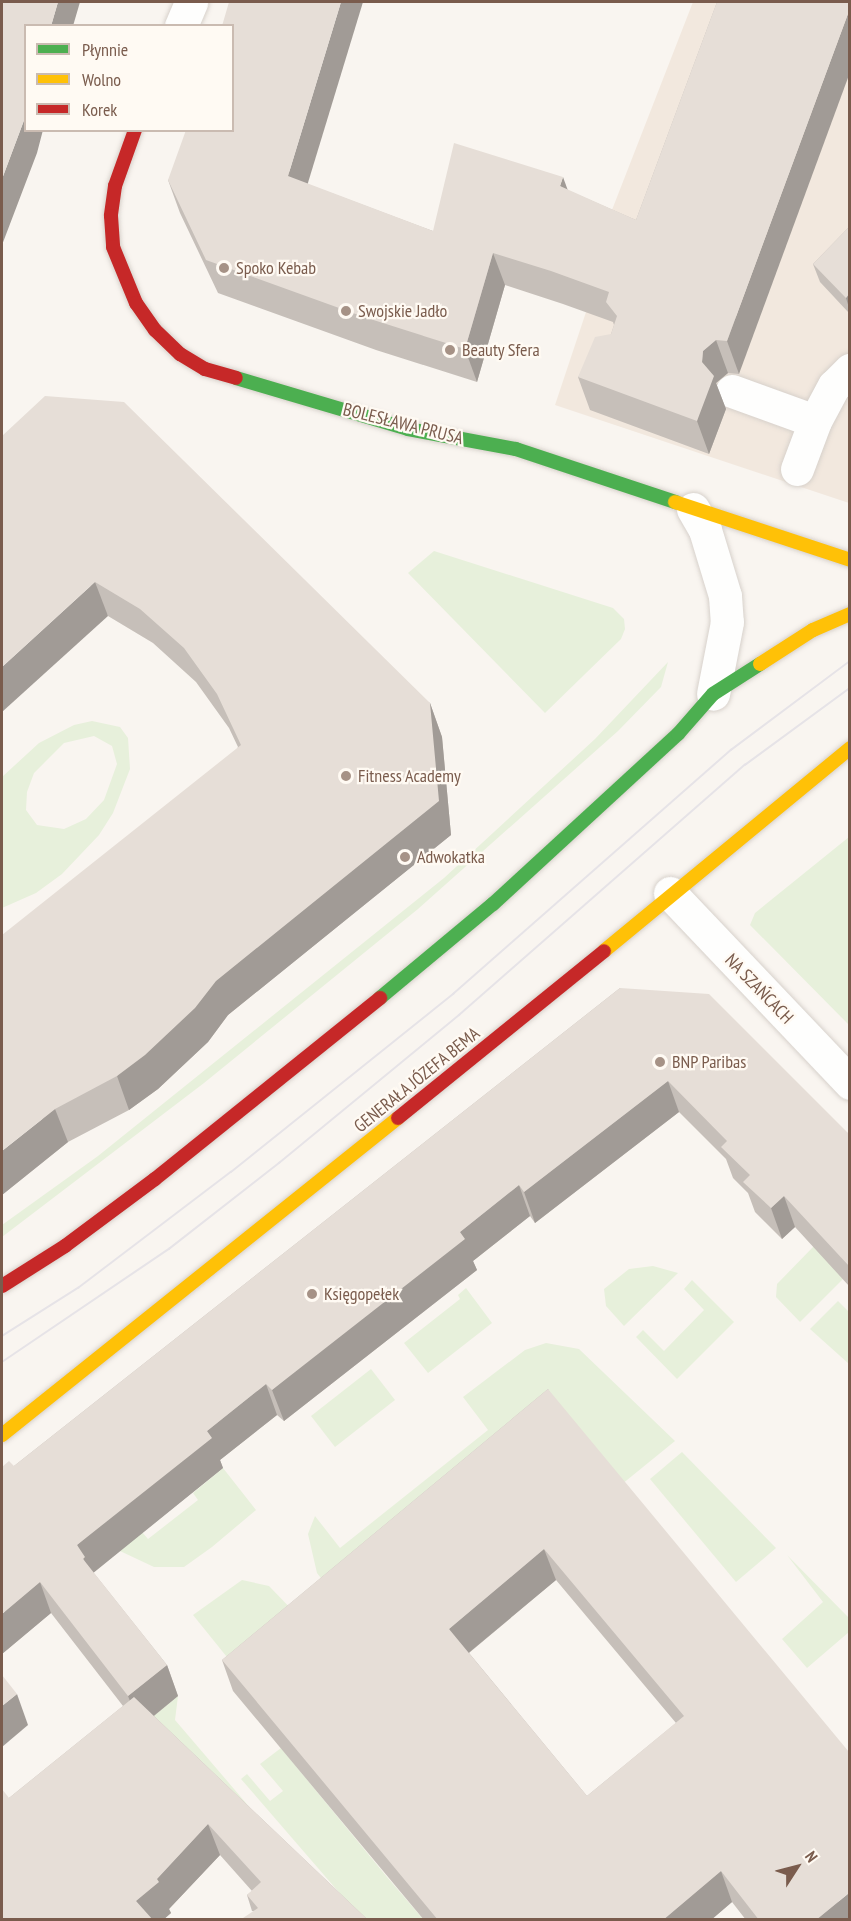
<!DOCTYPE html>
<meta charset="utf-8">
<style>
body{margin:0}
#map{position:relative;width:851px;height:1921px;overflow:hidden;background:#f9f5f0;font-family:"PT Sans Narrow",sans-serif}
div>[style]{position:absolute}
.residential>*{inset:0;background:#f2e8de}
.green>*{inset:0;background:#e7f0db}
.roads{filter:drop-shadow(0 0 2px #d7d1cb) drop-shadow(0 0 2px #d7d1cb)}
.street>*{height:33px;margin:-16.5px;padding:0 16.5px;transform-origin:16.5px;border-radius:16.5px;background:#fefefd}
.fast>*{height:14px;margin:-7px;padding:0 7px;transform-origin:7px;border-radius:7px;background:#4caf50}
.slow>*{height:14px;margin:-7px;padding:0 7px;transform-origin:7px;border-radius:7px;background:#ffc107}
.jam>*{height:14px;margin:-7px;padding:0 7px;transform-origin:7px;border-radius:7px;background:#c62828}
.tram>*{height:1.5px;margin:-0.75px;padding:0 0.75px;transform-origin:0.75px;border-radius:0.75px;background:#e6e3e7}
.wall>*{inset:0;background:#c6bfb9}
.shaded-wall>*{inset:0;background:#a19b96}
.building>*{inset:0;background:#e6ded7}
.dots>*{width:16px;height:16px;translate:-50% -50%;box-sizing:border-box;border:3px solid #fffaf3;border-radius:50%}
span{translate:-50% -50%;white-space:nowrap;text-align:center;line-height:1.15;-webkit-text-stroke:4.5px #fffaf3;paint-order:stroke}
.poi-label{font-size:18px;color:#7a5c4d}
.left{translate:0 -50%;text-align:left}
.street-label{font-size:18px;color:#7a5c4d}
.frame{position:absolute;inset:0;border:3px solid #7a5c4d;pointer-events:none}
.legend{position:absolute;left:24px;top:24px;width:210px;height:108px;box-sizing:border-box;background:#fffaf3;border:2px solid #cabbb1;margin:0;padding:8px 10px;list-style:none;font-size:18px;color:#7a5c4d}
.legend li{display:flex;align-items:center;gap:12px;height:30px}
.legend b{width:30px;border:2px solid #cabbb1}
.north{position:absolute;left:767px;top:1837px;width:60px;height:60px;-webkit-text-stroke:4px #fffaf3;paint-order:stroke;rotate:54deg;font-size:16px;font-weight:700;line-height:24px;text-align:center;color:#7a5c4d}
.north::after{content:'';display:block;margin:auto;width:21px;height:27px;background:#7a5c4d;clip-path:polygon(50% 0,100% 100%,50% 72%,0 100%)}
</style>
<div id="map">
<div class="residential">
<div style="clip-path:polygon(693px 2px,849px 2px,849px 503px,555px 405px,586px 312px,603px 233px)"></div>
</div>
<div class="green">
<div style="clip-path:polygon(434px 551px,613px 608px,624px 619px,625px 629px,621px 639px,545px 713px,408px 573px)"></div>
<div style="clip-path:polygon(668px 662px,661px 687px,618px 731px,418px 909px,204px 1083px,2px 1237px,2px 1225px,98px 1156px,444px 878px,595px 739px)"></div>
<div style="clip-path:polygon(evenodd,92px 721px,120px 727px,128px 738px,130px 769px,113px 813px,99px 835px,62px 874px,36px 893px,2px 908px,2px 777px,39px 743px,74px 725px,92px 721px,94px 736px,112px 746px,117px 764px,104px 800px,86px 819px,64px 829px,37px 825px,26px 810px,27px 792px,34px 773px,64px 743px,94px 736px)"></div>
<div style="clip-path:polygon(849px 837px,849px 1025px,750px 925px,755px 913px)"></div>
<div style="clip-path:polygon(814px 1246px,845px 1277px,800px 1322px,776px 1297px,777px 1284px)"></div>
<div style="clip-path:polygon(653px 1266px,678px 1273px,624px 1326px,606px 1306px,604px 1289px,629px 1269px)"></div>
<div style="clip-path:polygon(692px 1280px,734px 1322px,677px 1379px,636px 1337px,643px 1330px,664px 1351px,704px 1310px,684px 1289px)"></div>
<div style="clip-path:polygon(466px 1288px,492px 1323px,428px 1373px,404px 1343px,460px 1299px,458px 1295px)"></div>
<div style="clip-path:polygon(838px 1301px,849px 1312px,849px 1364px,810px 1329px)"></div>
<div style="clip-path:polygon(546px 1343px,579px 1349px,675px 1441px,616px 1489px,324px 1582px,317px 1573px,308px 1534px,315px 1516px,340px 1548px,488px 1430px,463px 1397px,525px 1350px)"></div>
<div style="clip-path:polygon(371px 1369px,395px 1400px,335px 1447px,311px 1416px)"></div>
<div style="clip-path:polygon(682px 1452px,776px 1548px,736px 1582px,650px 1479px)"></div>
<div style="clip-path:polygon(223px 1468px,256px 1510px,212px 1547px,184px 1567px,154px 1567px,120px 1551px,142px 1532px,148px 1539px,198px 1500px,193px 1493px)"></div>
<div style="clip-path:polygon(787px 1555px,849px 1618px,849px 1632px,807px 1668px,782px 1639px,823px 1602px)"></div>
<div style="clip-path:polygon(242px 1580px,269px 1586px,298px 1616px,235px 1667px,193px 1615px)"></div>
<div style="clip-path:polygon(178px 1696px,175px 1720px,276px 1838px,151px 1718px)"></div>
<div style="clip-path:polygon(281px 1748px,387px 1877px,423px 1919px,362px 1919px,241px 1779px,247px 1774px,270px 1801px,283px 1791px,260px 1764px)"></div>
</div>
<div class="roads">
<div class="street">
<div style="left:181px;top:26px;width:26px;rotate:-67deg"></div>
<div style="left:732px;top:391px;width:88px;rotate:19.9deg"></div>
<div style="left:815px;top:421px;width:40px;rotate:-62deg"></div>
<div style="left:834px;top:386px;width:23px;rotate:-45deg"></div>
<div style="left:797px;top:469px;width:51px;rotate:-69.4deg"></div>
<div style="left:693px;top:509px;width:24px;rotate:60deg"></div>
<div style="left:705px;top:530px;width:69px;rotate:73.1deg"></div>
<div style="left:725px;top:596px;width:26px;rotate:86deg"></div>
<div style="left:727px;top:622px;width:73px;rotate:101deg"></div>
<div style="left:670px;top:893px;width:262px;rotate:46.5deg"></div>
</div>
<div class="fast">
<div style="left:236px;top:378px;width:179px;rotate:16.5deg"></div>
<div style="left:408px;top:429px;width:110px;rotate:10.5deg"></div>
<div style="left:516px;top:449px;width:168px;rotate:18.4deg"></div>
<div style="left:380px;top:998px;width:147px;rotate:-39.8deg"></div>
<div style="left:493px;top:904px;width:251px;rotate:-42.6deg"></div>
<div style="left:678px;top:734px;width:53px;rotate:-48.8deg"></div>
<div style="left:713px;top:694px;width:56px;rotate:-32.6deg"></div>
</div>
<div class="slow">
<div style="left:675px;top:502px;width:184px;rotate:18.3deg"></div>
<div style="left:760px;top:664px;width:63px;rotate:-32.7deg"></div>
<div style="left:813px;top:630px;width:40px;rotate:-23.4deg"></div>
<div style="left:604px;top:951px;width:319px;rotate:-39.5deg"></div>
<div style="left:2px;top:1435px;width:507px;rotate:-38.68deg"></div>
</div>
<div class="jam">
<div style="left:135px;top:130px;width:59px;rotate:109.7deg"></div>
<div style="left:115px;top:186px;width:30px;rotate:98deg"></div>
<div style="left:111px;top:216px;width:31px;rotate:86deg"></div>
<div style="left:113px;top:247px;width:61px;rotate:67.7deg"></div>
<div style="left:136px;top:303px;width:33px;rotate:55deg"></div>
<div style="left:155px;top:330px;width:35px;rotate:44deg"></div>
<div style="left:180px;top:354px;width:29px;rotate:31deg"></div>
<div style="left:205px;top:369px;width:32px;rotate:16deg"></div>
<div style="left:398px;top:1118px;width:265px;rotate:-39deg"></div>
<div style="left:2px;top:1286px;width:75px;rotate:-32.4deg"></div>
<div style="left:65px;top:1246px;width:112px;rotate:-36.7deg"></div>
<div style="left:155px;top:1179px;width:289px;rotate:-38.8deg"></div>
</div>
</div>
<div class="tram">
<div style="left:2px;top:1336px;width:90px;rotate:-32.3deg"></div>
<div style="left:78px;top:1288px;width:192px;rotate:-37.2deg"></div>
<div style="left:231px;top:1172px;width:285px;rotate:-38.7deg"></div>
<div style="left:453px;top:994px;width:370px;rotate:-41.3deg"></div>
<div style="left:731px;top:750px;width:149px;rotate:-36.8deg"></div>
<div style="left:2px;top:1362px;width:202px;rotate:-34.1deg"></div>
<div style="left:169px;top:1249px;width:140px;rotate:-38deg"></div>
<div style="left:279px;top:1163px;width:233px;rotate:-39.4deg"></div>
<div style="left:459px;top:1015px;width:380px;rotate:-41.2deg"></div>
<div style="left:745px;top:765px;width:130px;rotate:-36.3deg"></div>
</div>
<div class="wall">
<div style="clip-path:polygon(717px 2px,739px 374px,728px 373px,716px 383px,726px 409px,709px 454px,590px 410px,578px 377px,611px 334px,614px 325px,613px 322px,563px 304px,505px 285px,477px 382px,376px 350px,218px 293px,180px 213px,168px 180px,232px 130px,307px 184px,433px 231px,567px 190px,636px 220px)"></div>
<div style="clip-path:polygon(849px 227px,849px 313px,820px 282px,813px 264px)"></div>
<div style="clip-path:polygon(2px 436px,430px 703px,442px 737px,451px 835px,228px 1015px,208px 1042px,158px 1089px,129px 1110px,68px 1142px,2px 1195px,238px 747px,229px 728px,196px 682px,153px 643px,108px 616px)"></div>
<div style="clip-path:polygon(620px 988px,849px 1134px,849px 1286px,795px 1227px,782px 1239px,755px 1212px,748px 1193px,733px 1178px,726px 1159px,679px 1112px,535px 1223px,530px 1216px,473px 1261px,477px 1270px,284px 1421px,277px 1415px,220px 1460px,223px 1468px,93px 1572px,167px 1665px,178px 1696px,154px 1716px,368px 1920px,252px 1911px,247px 1895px,252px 1891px,220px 1855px,169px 1909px,171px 1913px,163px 1920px,2px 1920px,9px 1798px,123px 1706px,51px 1613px,2px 1654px,14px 1466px)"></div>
<div style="clip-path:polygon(evenodd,548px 1389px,849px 1920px,746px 1920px,732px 1902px,711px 1920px,424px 1920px,233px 1691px,222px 1660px,548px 1389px,556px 1580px,676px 1723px,587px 1796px,469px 1653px,556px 1580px)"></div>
</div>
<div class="shaded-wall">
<div style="clip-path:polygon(58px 2px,80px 2px,73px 26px,51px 26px)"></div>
<div style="clip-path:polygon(341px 2px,363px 2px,300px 209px,288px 176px)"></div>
<div style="clip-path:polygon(849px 11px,849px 75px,739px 374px,727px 341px)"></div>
<div style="clip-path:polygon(26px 115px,26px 130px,43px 130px,37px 153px,2px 245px,2px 179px)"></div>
<div style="clip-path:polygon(563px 177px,575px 210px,560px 186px)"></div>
<div style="clip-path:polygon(493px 253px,505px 285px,477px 382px,465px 349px)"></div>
<div style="clip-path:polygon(849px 294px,849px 308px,846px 298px)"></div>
<div style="clip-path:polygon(716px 340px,728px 373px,716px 383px,726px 409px,709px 454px,697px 421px,703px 351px)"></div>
<div style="clip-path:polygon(95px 582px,108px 616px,2px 712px,2px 667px)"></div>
<div style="clip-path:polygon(430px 703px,442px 737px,451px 835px,228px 1015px,208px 1042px,158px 1089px,129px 1110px,117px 1076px)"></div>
<div style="clip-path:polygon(668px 1081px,679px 1112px,535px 1223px,524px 1192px)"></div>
<div style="clip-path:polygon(55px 1109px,68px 1142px,2px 1195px,2px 1151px)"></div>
<div style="clip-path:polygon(519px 1185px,530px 1216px,473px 1261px,477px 1270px,284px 1421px,272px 1390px,460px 1232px)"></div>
<div style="clip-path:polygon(784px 1196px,795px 1227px,782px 1239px,771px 1208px)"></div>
<div style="clip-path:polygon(266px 1384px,277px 1415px,220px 1460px,223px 1468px,92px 1574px,97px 1588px,77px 1545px,207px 1431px)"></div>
<div style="clip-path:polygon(544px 1549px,556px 1580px,460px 1660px,449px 1629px)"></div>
<div style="clip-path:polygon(40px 1582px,51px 1613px,2px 1654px,2px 1614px)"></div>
<div style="clip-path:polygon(167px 1665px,178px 1696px,140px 1727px,128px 1696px)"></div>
<div style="clip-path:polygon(17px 1694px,28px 1725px,2px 1747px,2px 1706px)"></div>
<div style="clip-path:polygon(208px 1824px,220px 1855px,169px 1909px,171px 1913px,163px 1920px,143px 1920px,136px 1901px)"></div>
<div style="clip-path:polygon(721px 1871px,732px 1902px,711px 1920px,663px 1920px)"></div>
<div style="clip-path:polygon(849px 1893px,849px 1920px,816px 1920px)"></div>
</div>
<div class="building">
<div style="clip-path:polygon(2px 2px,58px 2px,51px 26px,26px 26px,26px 115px,2px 179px)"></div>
<div style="clip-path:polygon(229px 2px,341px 2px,288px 176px,433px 231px,454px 143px,563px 177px,560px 186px,636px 220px,717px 2px,849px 2px,849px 11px,727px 341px,716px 340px,703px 351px,702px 362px,714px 376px,697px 421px,578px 377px,595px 337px,611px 334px,617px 316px,606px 302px,609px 292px,551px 271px,493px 253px,465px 349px,364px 317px,206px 260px,168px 180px,186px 130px,232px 130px,232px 26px,222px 26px)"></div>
<div style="clip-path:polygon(849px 227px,849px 294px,846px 298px,813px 264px)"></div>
<div style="clip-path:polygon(45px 396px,124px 402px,430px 703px,439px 801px,216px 981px,195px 1008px,145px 1055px,117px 1076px,55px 1109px,2px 1151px,2px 935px,241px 745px,217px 694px,184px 648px,140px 609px,95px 582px,2px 667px,2px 436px)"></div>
<div style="clip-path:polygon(620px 988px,709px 994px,849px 1134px,849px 1266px,784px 1196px,771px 1208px,743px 1182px,750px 1175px,721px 1147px,727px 1141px,668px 1081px,524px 1192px,519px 1185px,460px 1232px,465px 1239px,272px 1390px,266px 1384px,207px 1431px,212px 1438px,77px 1545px,85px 1557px,83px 1559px,167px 1665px,128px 1696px,40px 1582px,2px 1614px,2px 1467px,9px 1461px,14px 1466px)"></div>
<div style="clip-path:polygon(evenodd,548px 1389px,849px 1752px,849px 1893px,816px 1920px,759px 1920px,721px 1871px,663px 1920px,438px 1920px,222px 1660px,548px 1389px,544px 1549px,684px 1716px,587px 1796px,449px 1629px,544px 1549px)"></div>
<div style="clip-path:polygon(2px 1675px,17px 1694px,2px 1706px)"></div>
<div style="clip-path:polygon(134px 1697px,368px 1920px,240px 1920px,258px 1908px,247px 1895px,261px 1882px,208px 1824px,157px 1879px,159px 1882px,136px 1901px,153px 1920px,2px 1920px,2px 1789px,9px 1798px)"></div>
</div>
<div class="dots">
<div style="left:224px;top:268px;background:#a69286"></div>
<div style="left:346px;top:311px;background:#a69286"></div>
<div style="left:450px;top:350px;background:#a69286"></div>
<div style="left:346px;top:776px;background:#a69286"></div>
<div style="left:405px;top:857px;background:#a69286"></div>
<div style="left:660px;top:1062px;background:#a69286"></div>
<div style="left:312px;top:1294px;background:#a69286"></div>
</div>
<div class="poi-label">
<span class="left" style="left:236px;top:268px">Spoko Kebab</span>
<span class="left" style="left:358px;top:311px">Swojskie Jadło</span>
<span class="left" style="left:462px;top:350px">Beauty Sfera</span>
<span class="left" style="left:358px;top:776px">Fitness Academy</span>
<span class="left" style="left:417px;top:857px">Adwokatka</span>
<span class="left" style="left:672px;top:1062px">BNP Paribas</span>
<span class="left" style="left:324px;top:1294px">Księgopełek</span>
</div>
<div class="street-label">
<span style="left:403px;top:424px;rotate:14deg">BOLESŁAWA PRUSA</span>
<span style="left:759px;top:989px;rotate:46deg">NA SZAŃCACH</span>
<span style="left:417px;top:1080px;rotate:-39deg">GENERAŁA JÓZEFA BEMA</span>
</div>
<div class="frame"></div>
<ul class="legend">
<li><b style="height:8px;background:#4caf50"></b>Płynnie</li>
<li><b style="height:8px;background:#ffc107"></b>Wolno</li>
<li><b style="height:8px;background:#c62828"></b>Korek</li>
</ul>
<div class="north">N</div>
</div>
